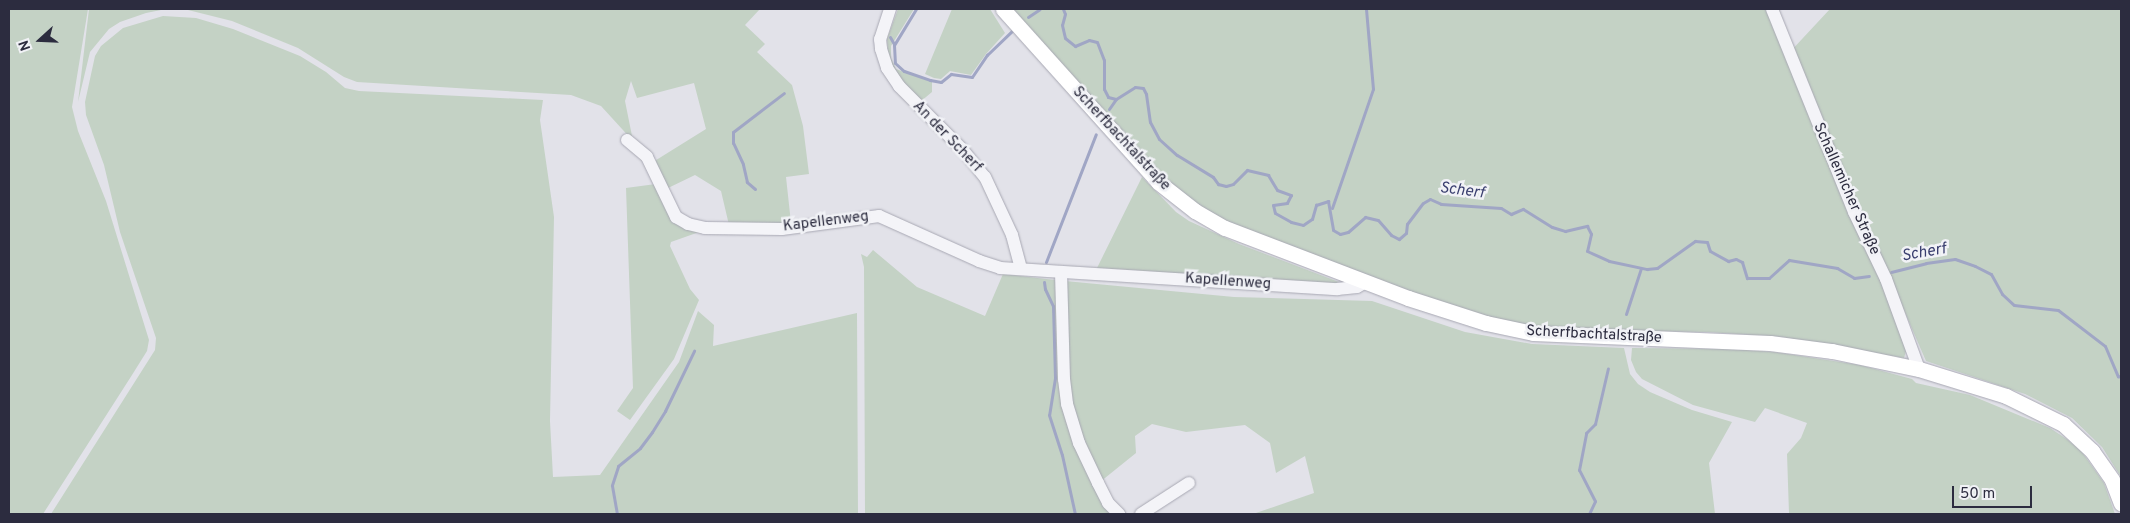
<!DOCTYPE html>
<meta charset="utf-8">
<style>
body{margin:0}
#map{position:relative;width:2130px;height:523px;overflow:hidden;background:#e2e2e9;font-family:Overpass,sans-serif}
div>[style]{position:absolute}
.green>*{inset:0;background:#c4d2c5}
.stream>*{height:3px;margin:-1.5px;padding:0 1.5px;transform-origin:1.5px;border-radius:1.5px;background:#a0a6c5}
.roads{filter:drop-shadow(0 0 1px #a8a8b3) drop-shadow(0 0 1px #a8a8b3)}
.minor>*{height:12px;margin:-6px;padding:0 6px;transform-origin:6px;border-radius:6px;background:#f4f4f8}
.major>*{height:15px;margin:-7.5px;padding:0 7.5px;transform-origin:7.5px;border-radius:7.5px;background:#fff}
span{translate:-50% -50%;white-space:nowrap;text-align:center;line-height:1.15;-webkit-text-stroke:5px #f1f2f6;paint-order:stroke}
.street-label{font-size:15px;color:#2c2c3f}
.water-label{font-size:16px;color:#3a3f6f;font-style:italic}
.frame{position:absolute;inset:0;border:10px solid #2c2c3f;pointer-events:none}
.north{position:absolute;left:15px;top:15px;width:50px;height:50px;-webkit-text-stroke:4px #f1f2f6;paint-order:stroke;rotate:250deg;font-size:14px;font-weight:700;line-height:20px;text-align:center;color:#2c2c3f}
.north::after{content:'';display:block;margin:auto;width:18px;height:22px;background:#2c2c3f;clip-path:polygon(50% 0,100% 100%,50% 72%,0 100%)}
.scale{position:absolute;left:1952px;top:486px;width:80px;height:22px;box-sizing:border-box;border:2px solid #2c2c3f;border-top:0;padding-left:6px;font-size:15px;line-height:18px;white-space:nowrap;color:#2c2c3f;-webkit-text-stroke:4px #f1f2f6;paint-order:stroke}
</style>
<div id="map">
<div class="green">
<div style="clip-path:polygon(9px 9px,88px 9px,72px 107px,78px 131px,106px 201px,149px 340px,147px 351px,132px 375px,43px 514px,9px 514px)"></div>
<div style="clip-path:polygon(89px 9px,760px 9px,745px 25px,765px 44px,757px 52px,792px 85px,803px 126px,809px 174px,786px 177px,791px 223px,729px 225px,721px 191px,695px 175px,666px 189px,653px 162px,706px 129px,694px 83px,637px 98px,631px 81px,625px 101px,633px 141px,601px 106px,571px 95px,357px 82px,344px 77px,298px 48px,232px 21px,188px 10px,166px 9px,146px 13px,120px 22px,109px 29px,90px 52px,78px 102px)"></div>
<div style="clip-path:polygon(898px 9px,914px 9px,891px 46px,891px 58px,896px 69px,932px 82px,932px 92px,920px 102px,895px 73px,888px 52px,887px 39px)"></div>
<div style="clip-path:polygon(952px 9px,990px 9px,1005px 33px,986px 54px,971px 75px,950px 71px,941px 79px,934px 78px,925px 74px)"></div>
<div style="clip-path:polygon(1012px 9px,1772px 9px,1789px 53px,1830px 9px,2121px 9px,2121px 477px,2102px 447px,2072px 418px,2025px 394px,1926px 361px,1877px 248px,1881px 281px,1906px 351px,1904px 358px,1781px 337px,1708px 332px,1562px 330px,1512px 323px,1456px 308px,1228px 224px,1198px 207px,1161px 176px)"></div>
<div style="clip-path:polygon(163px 16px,196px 18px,233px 29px,300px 56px,326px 72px,345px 88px,359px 91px,543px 100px,540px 120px,554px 217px,550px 421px,553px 477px,600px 475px,679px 362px,698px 311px,714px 325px,713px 346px,857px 313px,858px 514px,51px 514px,155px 350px,156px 338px,120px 232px,104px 165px,86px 115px,85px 102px,95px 56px,101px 46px,123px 28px)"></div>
<div style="clip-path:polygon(1142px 177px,1176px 212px,1189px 221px,1239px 244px,1339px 282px,1334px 284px,1097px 268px)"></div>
<div style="clip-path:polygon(656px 184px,670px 215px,702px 231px,671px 242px,670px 246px,690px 289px,699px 300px,674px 359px,630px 420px,617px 411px,633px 388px,626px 188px)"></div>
<div style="clip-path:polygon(873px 250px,917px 287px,985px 316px,1003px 274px,1055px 280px,1061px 379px,1113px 514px,865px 514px,864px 267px,861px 254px,867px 257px)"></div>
<div style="clip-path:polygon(1065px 281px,1234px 297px,1372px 301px,1465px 332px,1532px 344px,1624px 348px,1630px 374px,1638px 384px,1650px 392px,1692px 410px,1732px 422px,1709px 463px,1715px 514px,1253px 514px,1314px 493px,1305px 456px,1276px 473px,1270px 443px,1245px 425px,1186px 432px,1152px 424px,1135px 436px,1136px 453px,1100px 482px,1071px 405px)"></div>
<div style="clip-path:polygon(1632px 348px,1733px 349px,1774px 352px,1860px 365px,1912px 379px,1916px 383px,1970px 395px,2050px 428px,2068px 440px,2082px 452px,2104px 483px,2115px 514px,1785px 514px,1789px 513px,1787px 454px,1801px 438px,1807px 423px,1765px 408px,1755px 422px,1693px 405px,1642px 379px,1636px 372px,1631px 360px)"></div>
</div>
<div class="stream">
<div style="left:916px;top:9px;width:42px;rotate:121.4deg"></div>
<div style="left:894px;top:45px;width:18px;rotate:87deg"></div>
<div style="left:895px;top:63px;width:12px;rotate:42deg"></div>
<div style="left:904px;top:71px;width:28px;rotate:19deg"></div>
<div style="left:930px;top:80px;width:11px;rotate:10deg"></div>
<div style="left:941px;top:82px;width:13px;rotate:-39deg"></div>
<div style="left:951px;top:74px;width:21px;rotate:8deg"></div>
<div style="left:972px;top:77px;width:27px;rotate:-56deg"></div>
<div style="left:987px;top:55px;width:37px;rotate:-44deg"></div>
<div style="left:1063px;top:9px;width:5px;rotate:68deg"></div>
<div style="left:1065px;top:14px;width:11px;rotate:105deg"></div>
<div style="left:1062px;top:25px;width:13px;rotate:77deg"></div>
<div style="left:1065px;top:38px;width:13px;rotate:39deg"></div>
<div style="left:1075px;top:46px;width:15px;rotate:-23deg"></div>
<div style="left:1089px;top:40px;width:8px;rotate:14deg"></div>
<div style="left:1097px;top:42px;width:19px;rotate:69deg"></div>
<div style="left:1104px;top:60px;width:29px;rotate:90deg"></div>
<div style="left:1104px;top:89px;width:9px;rotate:63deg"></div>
<div style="left:1108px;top:97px;width:8px;rotate:14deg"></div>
<div style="left:1116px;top:99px;width:22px;rotate:-32deg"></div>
<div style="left:1135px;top:87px;width:8px;rotate:7deg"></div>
<div style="left:1143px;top:88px;width:7px;rotate:63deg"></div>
<div style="left:1146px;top:94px;width:28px;rotate:82deg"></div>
<div style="left:1150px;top:122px;width:19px;rotate:62deg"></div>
<div style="left:1159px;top:139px;width:24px;rotate:42deg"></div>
<div style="left:1177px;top:155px;width:42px;rotate:31.4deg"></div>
<div style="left:1213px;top:177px;width:9px;rotate:54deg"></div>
<div style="left:1218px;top:184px;width:8px;rotate:14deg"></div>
<div style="left:1226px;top:186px;width:7px;rotate:-16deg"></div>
<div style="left:1233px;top:184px;width:20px;rotate:-45deg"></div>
<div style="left:1247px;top:170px;width:22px;rotate:13deg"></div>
<div style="left:1268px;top:175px;width:17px;rotate:59deg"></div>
<div style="left:1277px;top:190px;width:15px;rotate:20deg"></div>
<div style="left:1291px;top:195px;width:9px;rotate:117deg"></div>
<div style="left:1287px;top:203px;width:14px;rotate:172deg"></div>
<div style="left:1273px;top:205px;width:8px;rotate:76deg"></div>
<div style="left:1275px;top:213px;width:18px;rotate:29deg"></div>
<div style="left:1291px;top:222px;width:12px;rotate:14deg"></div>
<div style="left:1303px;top:225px;width:11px;rotate:-34deg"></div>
<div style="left:1312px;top:219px;width:15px;rotate:-74deg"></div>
<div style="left:1316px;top:205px;width:13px;rotate:-18deg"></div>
<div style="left:1328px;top:201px;width:29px;rotate:80deg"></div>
<div style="left:1333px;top:230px;width:8px;rotate:30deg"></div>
<div style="left:1340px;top:234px;width:8px;rotate:-14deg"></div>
<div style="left:1348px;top:232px;width:23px;rotate:-41deg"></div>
<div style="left:1365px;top:217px;width:13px;rotate:13deg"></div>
<div style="left:1378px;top:220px;width:20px;rotate:49deg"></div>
<div style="left:1391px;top:235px;width:9px;rotate:27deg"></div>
<div style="left:1399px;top:239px;width:9px;rotate:-41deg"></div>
<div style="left:1406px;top:233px;width:9px;rotate:-84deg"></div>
<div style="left:1407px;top:224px;width:26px;rotate:-53deg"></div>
<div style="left:1423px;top:203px;width:8px;rotate:-30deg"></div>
<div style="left:1430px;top:199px;width:12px;rotate:24deg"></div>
<div style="left:1441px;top:204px;width:60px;rotate:3.8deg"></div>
<div style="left:1501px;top:208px;width:12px;rotate:31deg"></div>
<div style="left:1511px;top:214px;width:13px;rotate:-23deg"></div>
<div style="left:1523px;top:209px;width:34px;rotate:32deg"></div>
<div style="left:1552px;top:227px;width:14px;rotate:17deg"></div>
<div style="left:1565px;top:231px;width:23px;rotate:-13deg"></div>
<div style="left:1587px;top:226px;width:9px;rotate:63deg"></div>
<div style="left:1591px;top:234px;width:17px;rotate:103deg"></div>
<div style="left:1587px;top:251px;width:24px;rotate:24deg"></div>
<div style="left:1609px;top:261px;width:39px;rotate:12deg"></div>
<div style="left:1647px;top:269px;width:10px;rotate:-6deg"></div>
<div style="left:1657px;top:268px;width:47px;rotate:-35.4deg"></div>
<div style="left:1695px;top:241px;width:12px;rotate:5deg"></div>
<div style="left:1707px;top:242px;width:9px;rotate:72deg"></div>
<div style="left:1710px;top:251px;width:21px;rotate:29deg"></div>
<div style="left:1728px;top:261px;width:8px;rotate:-14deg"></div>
<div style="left:1736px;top:259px;width:7px;rotate:27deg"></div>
<div style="left:1742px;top:262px;width:17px;rotate:73deg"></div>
<div style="left:1747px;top:278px;width:22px"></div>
<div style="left:1769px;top:278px;width:27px;rotate:-42deg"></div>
<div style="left:1789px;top:260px;width:49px;rotate:9.5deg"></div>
<div style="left:1837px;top:268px;width:20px;rotate:30deg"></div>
<div style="left:1854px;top:278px;width:15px;rotate:-8deg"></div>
<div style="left:1028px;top:17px;width:14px;rotate:-34deg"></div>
<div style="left:890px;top:37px;width:8px;rotate:60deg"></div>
<div style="left:1109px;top:109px;width:12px;rotate:-55deg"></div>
<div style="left:755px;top:189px;width:11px;rotate:-139deg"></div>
<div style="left:747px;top:182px;width:18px;rotate:-103deg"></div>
<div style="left:743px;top:164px;width:23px;rotate:-115deg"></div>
<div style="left:733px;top:143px;width:11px;rotate:-90deg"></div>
<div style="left:733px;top:132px;width:64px;rotate:-37.4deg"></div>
<div style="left:1332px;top:208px;width:126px;rotate:-71deg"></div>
<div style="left:1373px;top:89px;width:80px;rotate:-95deg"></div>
<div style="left:1046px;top:262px;width:137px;rotate:-68.7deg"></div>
<div style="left:1891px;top:272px;width:36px;rotate:-14deg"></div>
<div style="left:1926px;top:263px;width:29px;rotate:-8deg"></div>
<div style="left:1955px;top:259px;width:21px;rotate:19deg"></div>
<div style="left:1975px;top:266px;width:18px;rotate:27deg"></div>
<div style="left:1991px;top:274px;width:23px;rotate:61deg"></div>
<div style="left:2002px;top:294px;width:16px;rotate:43deg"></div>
<div style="left:2014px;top:305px;width:44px;rotate:6.5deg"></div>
<div style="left:2058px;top:310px;width:59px;rotate:37.5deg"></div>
<div style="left:2105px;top:346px;width:33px;rotate:67deg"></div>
<div style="left:2118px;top:376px;width:3px;rotate:18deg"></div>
<div style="left:1044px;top:282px;width:7px;rotate:82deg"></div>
<div style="left:1045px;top:289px;width:19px;rotate:65deg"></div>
<div style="left:1053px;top:306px;width:72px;rotate:88.4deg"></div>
<div style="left:1055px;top:378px;width:37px;rotate:99deg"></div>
<div style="left:1049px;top:415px;width:42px;rotate:72deg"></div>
<div style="left:1062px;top:455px;width:60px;rotate:77.6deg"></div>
<div style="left:1626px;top:314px;width:48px;rotate:-71.9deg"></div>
<div style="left:617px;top:514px;width:29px;rotate:-100deg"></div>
<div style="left:612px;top:485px;width:20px;rotate:-72deg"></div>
<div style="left:618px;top:466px;width:28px;rotate:-39deg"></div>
<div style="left:640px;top:448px;width:20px;rotate:-53deg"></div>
<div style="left:652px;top:432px;width:25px;rotate:-58deg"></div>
<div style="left:665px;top:411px;width:67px;rotate:-64.2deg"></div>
<div style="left:1589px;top:514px;width:14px;rotate:-65deg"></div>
<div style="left:1595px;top:501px;width:35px;rotate:-117deg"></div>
<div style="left:1579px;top:470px;width:38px;rotate:-79deg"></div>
<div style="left:1586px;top:433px;width:13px;rotate:-45deg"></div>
<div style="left:1595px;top:424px;width:57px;rotate:-76.9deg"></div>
</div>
<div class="roads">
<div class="minor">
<div style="left:890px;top:9px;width:32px;rotate:108deg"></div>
<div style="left:880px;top:39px;width:10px;rotate:84deg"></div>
<div style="left:881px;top:49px;width:20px;rotate:72deg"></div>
<div style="left:887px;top:68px;width:22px;rotate:56deg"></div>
<div style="left:899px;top:86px;width:89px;rotate:45deg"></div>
<div style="left:962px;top:149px;width:36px;rotate:51deg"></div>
<div style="left:985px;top:177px;width:64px;rotate:65deg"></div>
<div style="left:1012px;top:235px;width:34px;rotate:75deg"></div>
<div style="left:1772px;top:9px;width:219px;rotate:68deg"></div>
<div style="left:1854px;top:212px;width:74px;rotate:64.5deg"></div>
<div style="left:1886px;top:279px;width:96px;rotate:69.9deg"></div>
<div style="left:627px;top:140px;width:26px;rotate:40deg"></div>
<div style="left:647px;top:157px;width:67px;rotate:64.2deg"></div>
<div style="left:676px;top:217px;width:14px;rotate:30deg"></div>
<div style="left:688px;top:224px;width:17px;rotate:13deg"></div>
<div style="left:705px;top:228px;width:77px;rotate:0.7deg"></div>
<div style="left:782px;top:229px;width:98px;rotate:-7.6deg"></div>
<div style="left:879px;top:216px;width:110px;rotate:24.2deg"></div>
<div style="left:979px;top:261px;width:22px;rotate:18deg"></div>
<div style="left:1000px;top:268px;width:338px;rotate:3.6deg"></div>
<div style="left:1337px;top:289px;width:20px;rotate:-6deg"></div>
<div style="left:1357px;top:287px;width:8px;rotate:-30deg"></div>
<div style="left:1061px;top:272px;width:107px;rotate:88.4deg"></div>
<div style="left:1064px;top:379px;width:25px;rotate:83deg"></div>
<div style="left:1067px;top:404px;width:41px;rotate:72.9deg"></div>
<div style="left:1079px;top:443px;width:44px;rotate:64.6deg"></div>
<div style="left:1098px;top:483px;width:22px;rotate:63deg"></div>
<div style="left:1108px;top:503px;width:16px;rotate:45deg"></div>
<div style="left:1141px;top:514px;width:57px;rotate:-32.9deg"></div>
</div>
<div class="major">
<div style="left:1003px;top:9px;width:232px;rotate:48.1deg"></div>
<div style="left:1158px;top:182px;width:47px;rotate:38.1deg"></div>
<div style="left:1195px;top:211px;width:34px;rotate:30deg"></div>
<div style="left:1225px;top:228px;width:196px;rotate:20.9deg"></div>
<div style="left:1408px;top:298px;width:82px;rotate:17.8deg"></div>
<div style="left:1486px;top:323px;width:48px;rotate:12deg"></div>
<div style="left:1533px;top:333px;width:237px;rotate:2.4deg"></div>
<div style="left:1770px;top:343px;width:63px;rotate:7.4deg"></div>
<div style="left:1832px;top:351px;width:89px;rotate:11.7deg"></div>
<div style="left:1919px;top:369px;width:91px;rotate:17.2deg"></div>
<div style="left:2006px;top:396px;width:64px;rotate:26.2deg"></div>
<div style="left:2063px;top:424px;width:40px;rotate:43deg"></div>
<div style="left:2092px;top:451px;width:35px;rotate:55deg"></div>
<div style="left:2112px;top:480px;width:25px;rotate:69deg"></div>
</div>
</div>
<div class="street-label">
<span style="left:947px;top:137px;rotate:46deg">An der Scherf</span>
<span style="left:1121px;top:139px;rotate:47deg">Scherfbachtalstraße</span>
<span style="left:1846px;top:189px;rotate:66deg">Schallemicher Straße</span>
<span style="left:826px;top:222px;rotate:-7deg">Kapellenweg</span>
<span style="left:1228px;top:282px;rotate:4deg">Kapellenweg</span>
<span style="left:1594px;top:335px;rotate:3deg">Scherfbachtalstraße</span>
</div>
<div class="water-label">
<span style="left:1462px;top:191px;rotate:7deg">Scherf</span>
<span style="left:1924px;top:253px;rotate:-10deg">Scherf</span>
</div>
<div class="frame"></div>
<div class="north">N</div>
<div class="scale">50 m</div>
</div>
